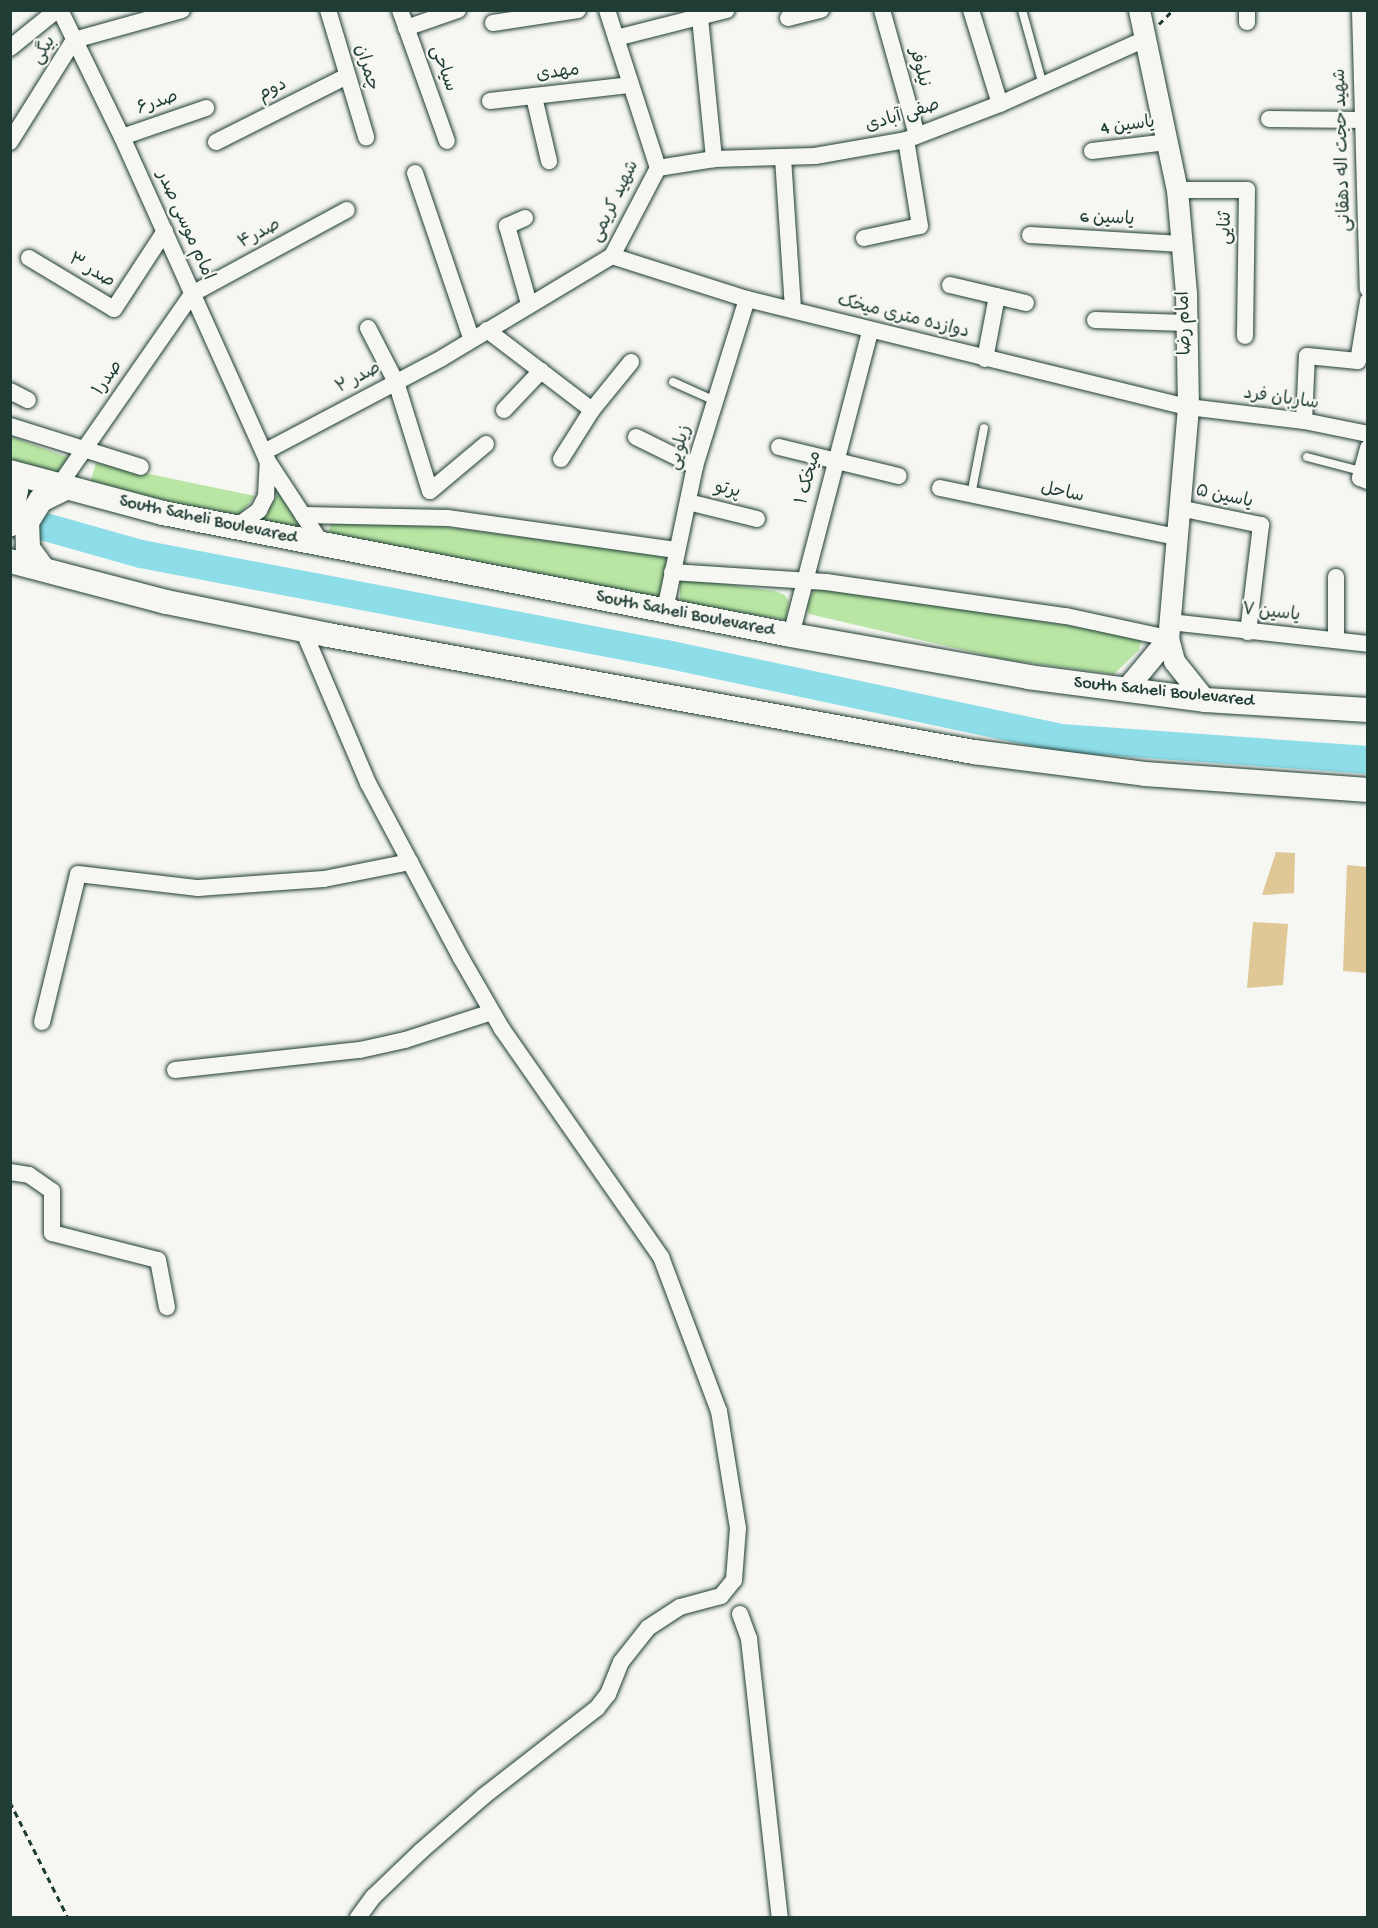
<!DOCTYPE html>
<meta charset="utf-8">
<style>
body{margin:0}
#map{position:relative;width:1378px;height:1928px;overflow:hidden;background:#f6f6f2;font-family:"Gochi Hand","Playpen Sans Arabic",sans-serif}
div>[style]{position:absolute}
.green>*{inset:0;background:#b9e6a4}
.river>*{height:28px;margin:-14px;padding:0 14px;transform-origin:14px;border-radius:14px;background:#8edeea}
.building>*{inset:0;background:#dfc796}
.path>*{height:3px;margin-top:-1.5px;transform-origin:0;background:repeating-linear-gradient(90deg,#1f3d34 0 6px,transparent 0 10.5px)}
.roads{filter:drop-shadow(0 0 2px #1f3d34) drop-shadow(0 0 2px #1f3d34)}
.service>*{height:8px;margin:-4px;padding:0 4px;transform-origin:4px;border-radius:4px;background:#f6f6f2}
.minor>*{height:16px;margin:-8px;padding:0 8px;transform-origin:8px;border-radius:8px;background:#f6f6f2}
.tertiary>*{height:21px;margin:-10.5px;padding:0 10.5px;transform-origin:10.5px;border-radius:10.5px;background:#f6f6f2}
.secondary>*{height:24px;margin:-12px;padding:0 12px;transform-origin:12px;border-radius:12px;background:#f6f6f2}
span{translate:-50% -50%;white-space:nowrap;text-align:center;line-height:1.15;-webkit-text-stroke:4.5px #f6f6f2;paint-order:stroke}
.street-label{font-size:18px;color:#1f3d34}
.frame{position:absolute;inset:0;border:12px solid #1f3d34;pointer-events:none}
</style>
<div id="map">
<div class="green">
<div style="clip-path:polygon(10px 436px,80px 462px,68px 482px,11px 462px)"></div>
<div style="clip-path:polygon(96px 463px,255px 496px,238px 517px,89px 487px)"></div>
<div style="clip-path:polygon(280px 491px,300px 527px,261px 521px)"></div>
<div style="clip-path:polygon(331px 522px,445px 527px,668px 556px,659px 598px,328px 535px)"></div>
<div style="clip-path:polygon(680px 578px,775px 591px,785px 595px,789px 602px,786px 620px,680px 603px)"></div>
<div style="clip-path:polygon(818px 583px,975px 611px,1142px 637px,1139px 650px,1114px 674px,1002px 659px,809px 614px,805px 607px)"></div>
</div>
<div class="river">
<div style="left:10px;top:517px;width:136px;rotate:15.8deg"></div>
<div style="left:141px;top:554px;width:534px;rotate:10.78deg"></div>
<div style="left:666px;top:654px;width:404px;rotate:12deg"></div>
<div style="left:1061px;top:738px;width:308px;rotate:4.1deg"></div>
</div>
<div class="building">
<div style="clip-path:polygon(1276px 852px,1295px 853px,1294px 893px,1262px 895px)"></div>
<div style="clip-path:polygon(1347px 865px,1368px 867px,1368px 973px,1343px 971px)"></div>
<div style="clip-path:polygon(1253px 922px,1288px 924px,1283px 985px,1247px 988px)"></div>
</div>
<div class="path">
<div style="left:1159px;top:24px;width:20px;rotate:-45deg"></div>
<div style="left:10px;top:1802px;width:130px;rotate:63.4deg"></div>
</div>
<div class="roads">
<div class="service">
<div style="left:1022px;top:10px;width:78px;rotate:74.4deg"></div>
<div style="left:673px;top:382px;width:46px;rotate:24.3deg"></div>
<div style="left:1307px;top:457px;width:56px;rotate:14.5deg"></div>
<div style="left:971px;top:495px;width:68px;rotate:-79deg"></div>
</div>
<div class="minor">
<div style="left:60px;top:10px;width:141px;rotate:64deg"></div>
<div style="left:122px;top:137px;width:354px;rotate:65.8deg"></div>
<div style="left:267px;top:460px;width:100px;rotate:56.8deg"></div>
<div style="left:328px;top:10px;width:133px;rotate:73.3deg"></div>
<div style="left:400px;top:10px;width:139px;rotate:70.3deg"></div>
<div style="left:882px;top:10px;width:130px;rotate:74.4deg"></div>
<div style="left:971px;top:10px;width:98px;rotate:72.9deg"></div>
<div style="left:1247px;top:10px;width:12px;rotate:90deg"></div>
<div style="left:1360px;top:10px;width:279px;rotate:88.4deg"></div>
<div style="left:700px;top:18px;width:142px;rotate:84.3deg"></div>
<div style="left:788px;top:18px;width:34px;rotate:-14deg"></div>
<div style="left:493px;top:23px;width:86px;rotate:-8.7deg"></div>
<div style="left:406px;top:28px;width:55px;rotate:-19.1deg"></div>
<div style="left:616px;top:38px;width:114px;rotate:-14.2deg"></div>
<div style="left:10px;top:48px;width:60px;rotate:-39deg"></div>
<div style="left:534px;top:97px;width:66px;rotate:76.8deg"></div>
<div style="left:490px;top:101px;width:142px;rotate:-6.5deg"></div>
<div style="left:1269px;top:119px;width:94px;rotate:0.6deg"></div>
<div style="left:122px;top:137px;width:89px;rotate:-19deg"></div>
<div style="left:10px;top:142px;width:120px;rotate:-57.9deg"></div>
<div style="left:74px;top:40px;width:112px;rotate:-15.5deg"></div>
<div style="left:216px;top:142px;width:147px;rotate:-26.7deg"></div>
<div style="left:1092px;top:151px;width:77px;rotate:-6.8deg"></div>
<div style="left:783px;top:158px;width:152px;rotate:86.2deg"></div>
<div style="left:658px;top:168px;width:57px;rotate:-9.1deg"></div>
<div style="left:714px;top:159px;width:101px;rotate:-1.7deg"></div>
<div style="left:815px;top:156px;width:92px;rotate:-10deg"></div>
<div style="left:906px;top:140px;width:101px;rotate:-21deg"></div>
<div style="left:1000px;top:104px;width:157px;rotate:-24.1deg"></div>
<div style="left:415px;top:173px;width:176px;rotate:71.2deg"></div>
<div style="left:1177px;top:190px;width:70px"></div>
<div style="left:1247px;top:190px;width:146px;rotate:90.8deg"></div>
<div style="left:525px;top:218px;width:20px;rotate:156deg"></div>
<div style="left:507px;top:226px;width:81px;rotate:74.2deg"></div>
<div style="left:1030px;top:235px;width:152px;rotate:3.4deg"></div>
<div style="left:864px;top:238px;width:57px;rotate:-12.1deg"></div>
<div style="left:920px;top:226px;width:87px;rotate:-99.2deg"></div>
<div style="left:612px;top:256px;width:142px;rotate:17.7deg"></div>
<div style="left:747px;top:299px;width:454px;rotate:13.8deg"></div>
<div style="left:1188px;top:407px;width:117px;rotate:6.9deg"></div>
<div style="left:1304px;top:421px;width:65px;rotate:11.5deg"></div>
<div style="left:29px;top:258px;width:99px;rotate:31deg"></div>
<div style="left:114px;top:309px;width:93px;rotate:-56.8deg"></div>
<div style="left:950px;top:285px;width:78px;rotate:13.3deg"></div>
<div style="left:1095px;top:320px;width:91px;rotate:1.9deg"></div>
<div style="left:368px;top:328px;width:61px;rotate:62.6deg"></div>
<div style="left:396px;top:382px;width:114px;rotate:72.7deg"></div>
<div style="left:430px;top:491px;width:73px;rotate:-40deg"></div>
<div style="left:487px;top:330px;width:132px;rotate:37.3deg"></div>
<div style="left:985px;top:359px;width:64px;rotate:-79.2deg"></div>
<div style="left:10px;top:391px;width:20px;rotate:27deg"></div>
<div style="left:504px;top:410px;width:54px;rotate:-46.5deg"></div>
<div style="left:1304px;top:421px;width:65px;rotate:-87.4deg"></div>
<div style="left:1307px;top:356px;width:51px;rotate:5.6deg"></div>
<div style="left:1358px;top:361px;width:61px;rotate:-80.5deg"></div>
<div style="left:10px;top:426px;width:137px;rotate:17.4deg"></div>
<div style="left:636px;top:437px;width:66px;rotate:26.2deg"></div>
<div style="left:779px;top:447px;width:123px;rotate:13.6deg"></div>
<div style="left:1368px;top:448px;width:31px;rotate:105deg"></div>
<div style="left:1360px;top:478px;width:9px;rotate:21deg"></div>
<div style="left:264px;top:452px;width:201px;rotate:-27.8deg"></div>
<div style="left:442px;top:358px;width:198px;rotate:-31deg"></div>
<div style="left:612px;top:256px;width:99px;rotate:-62.4deg"></div>
<div style="left:658px;top:168px;width:166px;rotate:-107.9deg"></div>
<div style="left:561px;top:459px;width:58px;rotate:-57.7deg"></div>
<div style="left:592px;top:410px;width:62px;rotate:-50.9deg"></div>
<div style="left:58px;top:487px;width:235px;rotate:-55.2deg"></div>
<div style="left:192px;top:294px;width:176px;rotate:-28.5deg"></div>
<div style="left:940px;top:488px;width:242px;rotate:11.7deg"></div>
<div style="left:688px;top:502px;width:71px;rotate:13.8deg"></div>
<div style="left:1179px;top:508px;width:84px;rotate:11.7deg"></div>
<div style="left:1261px;top:525px;width:108px;rotate:96.9deg"></div>
<div style="left:303px;top:515px;width:145px;rotate:1.2deg"></div>
<div style="left:448px;top:518px;width:231px;rotate:8deg"></div>
<div style="left:236px;top:527px;width:29px;rotate:-36deg"></div>
<div style="left:259px;top:510px;width:16px;rotate:-63deg"></div>
<div style="left:266px;top:496px;width:35px;rotate:-87deg"></div>
<div style="left:672px;top:572px;width:154px;rotate:3.7deg"></div>
<div style="left:826px;top:582px;width:242px;rotate:8.1deg"></div>
<div style="left:1066px;top:616px;width:104px;rotate:12.2deg"></div>
<div style="left:665px;top:610px;width:147px;rotate:-78.2deg"></div>
<div style="left:695px;top:466px;width:175px;rotate:-72.7deg"></div>
<div style="left:1170px;top:622px;width:199px;rotate:6.3deg"></div>
<div style="left:303px;top:630px;width:166px;rotate:67deg"></div>
<div style="left:368px;top:783px;width:198px;rotate:62deg"></div>
<div style="left:461px;top:958px;width:82px;rotate:60deg"></div>
<div style="left:502px;top:1029px;width:278px;rotate:55.1deg"></div>
<div style="left:661px;top:1257px;width:165px;rotate:69.4deg"></div>
<div style="left:719px;top:1411px;width:119px;rotate:80.8deg"></div>
<div style="left:738px;top:1528px;width:52px;rotate:94.4deg"></div>
<div style="left:734px;top:1580px;width:21px;rotate:129deg"></div>
<div style="left:721px;top:1596px;width:42px;rotate:165deg"></div>
<div style="left:680px;top:1607px;width:38px;rotate:147deg"></div>
<div style="left:648px;top:1628px;width:43px;rotate:128.5deg"></div>
<div style="left:621px;top:1662px;width:35px;rotate:112deg"></div>
<div style="left:608px;top:1694px;width:18px;rotate:128deg"></div>
<div style="left:597px;top:1708px;width:143px;rotate:142.1deg"></div>
<div style="left:484px;top:1796px;width:84px;rotate:138.9deg"></div>
<div style="left:421px;top:1851px;width:66px;rotate:136.2deg"></div>
<div style="left:373px;top:1897px;width:26px;rotate:126deg"></div>
<div style="left:791px;top:635px;width:314px;rotate:-75.4deg"></div>
<div style="left:1336px;top:640px;width:63px;rotate:-90deg"></div>
<div style="left:42px;top:1022px;width:152px;rotate:-76.3deg"></div>
<div style="left:78px;top:874px;width:121px;rotate:6.7deg"></div>
<div style="left:198px;top:888px;width:126px;rotate:-4.1deg"></div>
<div style="left:324px;top:879px;width:88px;rotate:-11.2deg"></div>
<div style="left:175px;top:1070px;width:186px;rotate:-6.2deg"></div>
<div style="left:360px;top:1050px;width:46px;rotate:-12.5deg"></div>
<div style="left:405px;top:1040px;width:91px;rotate:-17.8deg"></div>
<div style="left:10px;top:1172px;width:19px;rotate:9deg"></div>
<div style="left:29px;top:1175px;width:28px;rotate:35deg"></div>
<div style="left:52px;top:1191px;width:42px;rotate:90deg"></div>
<div style="left:52px;top:1233px;width:109px;rotate:14.3deg"></div>
<div style="left:158px;top:1260px;width:48px;rotate:79.2deg"></div>
<div style="left:740px;top:1614px;width:27px;rotate:70deg"></div>
<div style="left:749px;top:1639px;width:281px;rotate:83.7deg"></div>
</div>
<div class="tertiary">
<div style="left:1139px;top:10px;width:184px;rotate:78.1deg"></div>
<div style="left:1177px;top:190px;width:103px;rotate:85deg"></div>
<div style="left:1186px;top:293px;width:114px;rotate:89deg"></div>
<div style="left:1188px;top:407px;width:232px;rotate:94.9deg"></div>
<div style="left:1168px;top:638px;width:24px;rotate:75deg"></div>
<div style="left:1174px;top:661px;width:50px;rotate:51.5deg"></div>
<div style="left:1125px;top:690px;width:67px;rotate:-50.4deg"></div>
</div>
<div class="secondary">
<div style="left:10px;top:472px;width:158px;rotate:15deg"></div>
<div style="left:163px;top:513px;width:640px;rotate:10.99deg"></div>
<div style="left:791px;top:635px;width:241px;rotate:10deg"></div>
<div style="left:1028px;top:677px;width:178px;rotate:7.4deg"></div>
<div style="left:1205px;top:700px;width:163px;rotate:3.5deg"></div>
<div style="left:10px;top:474px;width:17px;rotate:69deg"></div>
<div style="left:16px;top:490px;width:35px;rotate:100deg"></div>
<div style="left:10px;top:561px;width:161px;rotate:14.7deg"></div>
<div style="left:166px;top:602px;width:165px;rotate:11.5deg"></div>
<div style="left:328px;top:635px;width:657px;rotate:10.27deg"></div>
<div style="left:974px;top:752px;width:172px;rotate:7.3deg"></div>
<div style="left:1145px;top:774px;width:224px;rotate:4.1deg"></div>
<div style="left:43px;top:569px;width:26px;rotate:-126deg"></div>
<div style="left:28px;top:548px;width:26px;rotate:-92deg"></div>
<div style="left:27px;top:522px;width:26px;rotate:-58deg"></div>
<div style="left:41px;top:500px;width:25px;rotate:-26deg"></div>
</div>
</div>
<div class="street-label">
<span style="left:45px;top:51px;rotate:-58deg">بیگی</span>
<span style="left:365px;top:68px;rotate:73deg">چمران</span>
<span style="left:918px;top:68px;rotate:75deg">نیلوفر</span>
<span style="left:442px;top:69px;rotate:70deg">سیاحی</span>
<span style="left:558px;top:74px;rotate:-7deg">مهدی</span>
<span style="left:273px;top:91px;rotate:-26deg">دوم</span>
<span style="left:158px;top:104px;rotate:-19deg">صدر۶</span>
<span style="left:903px;top:117px;rotate:-17deg">صفی آبادی</span>
<span style="left:1128px;top:127px;rotate:-7deg">یاسین 4</span>
<span style="left:1344px;top:150px;rotate:-92deg">شهید حجت اله دهقانی</span>
<span style="left:616px;top:202px;rotate:-64deg">شهید کریمی</span>
<span style="left:1107px;top:220px;rotate:3deg">یاسین 6</span>
<span style="left:184px;top:226px;rotate:66deg">امام موسی صدر</span>
<span style="left:1227px;top:228px;rotate:-89deg">ثنایی</span>
<span style="left:260px;top:235px;rotate:-28deg">صدر۴</span>
<span style="left:91px;top:272px;rotate:31deg">صدر ۳</span>
<span style="left:903px;top:318px;rotate:14deg">دوازده متری میخک</span>
<span style="left:1186px;top:323px;rotate:-92deg">امام رضا</span>
<span style="left:109px;top:379px;rotate:-55deg">صدر۱</span>
<span style="left:359px;top:379px;rotate:-28deg">صدر ۲</span>
<span style="left:1281px;top:400px;rotate:8deg">ساربان فرد</span>
<span style="left:681px;top:448px;rotate:-75deg">زیلویی</span>
<span style="left:810px;top:478px;rotate:-75deg">میخک ۱</span>
<span style="left:727px;top:491px;rotate:14deg">پرتو</span>
<span style="left:1062px;top:494px;rotate:12deg">ساحل</span>
<span style="left:1224px;top:498px;rotate:12deg">یاسین ۵</span>
<span style="left:208px;top:521px;rotate:12deg">South Saheli Boulevared</span>
<span style="left:1271px;top:614px;rotate:6deg">یاسین ۷</span>
<span style="left:685px;top:615px;rotate:11deg">South Saheli Boulevared</span>
<span style="left:1164px;top:693px;rotate:6deg">South Saheli Boulevared</span>
</div>
<div class="frame"></div>
</div>
